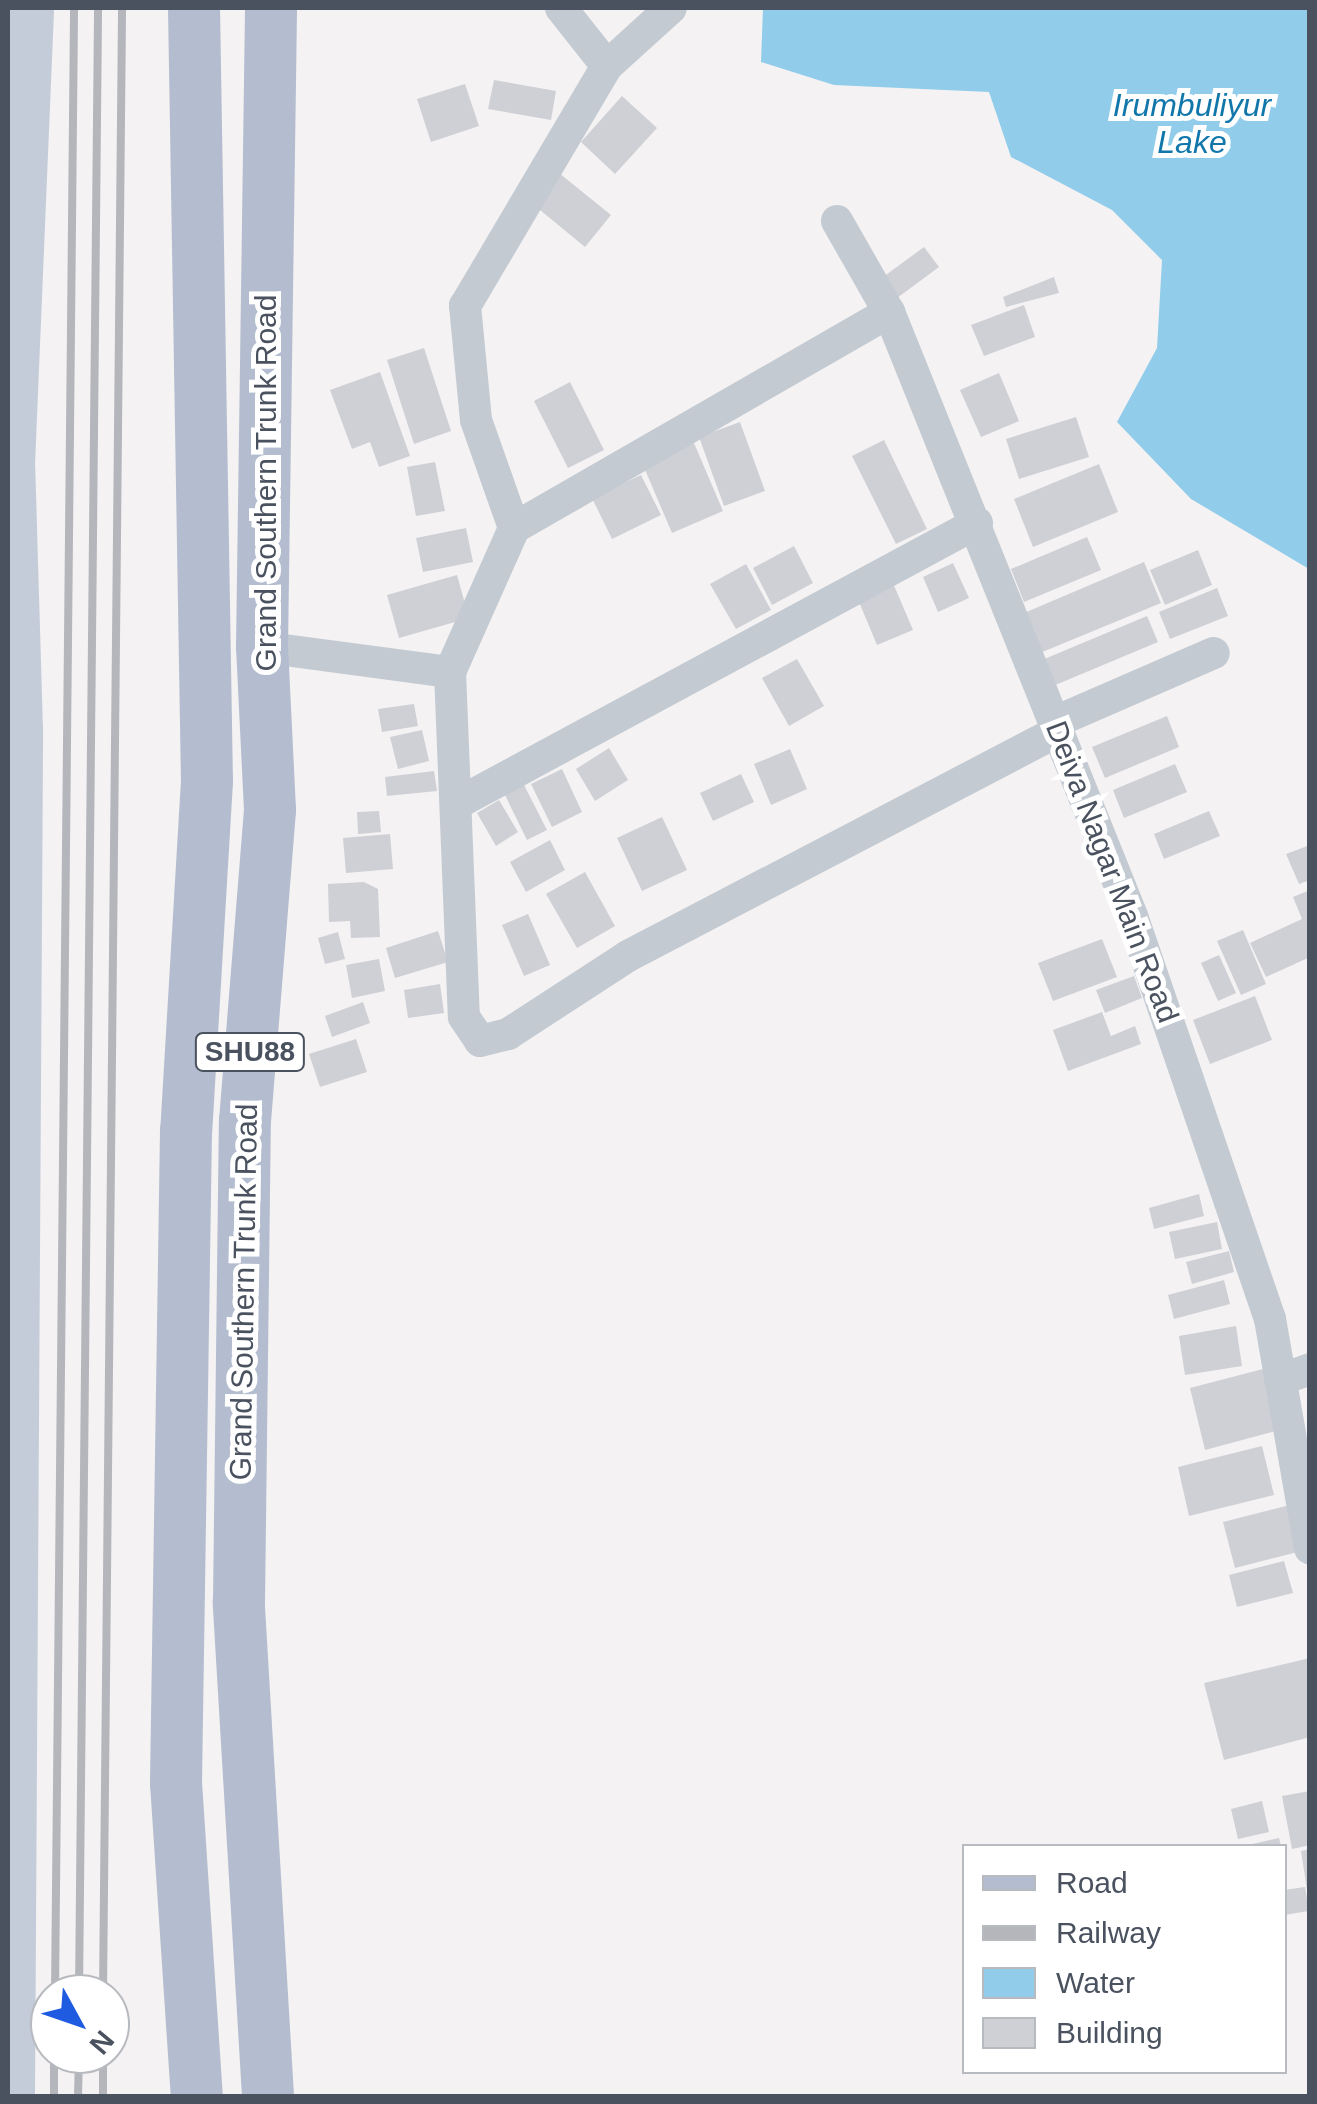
<!DOCTYPE html>
<style>
body{margin:0}
#map{position:relative;width:1317px;height:2104px;overflow:hidden;background:#f4f2f2;font-family:Arial,sans-serif}
div>[style]{position:absolute}
.water>*{inset:0;background:#91cdea}
.building>*{inset:0;background:#cfd0d6}
.street>*{height:32px;margin:-16px;padding:0 16px;transform-origin:16px;border-radius:16px;background:#c3cad2}
.secondary>*{height:48px;margin:-24px;padding:0 24px;transform-origin:24px;border-radius:24px;background:#c5ccd9}
.primary>*{height:52px;margin:-26px;padding:0 26px;transform-origin:26px;border-radius:26px;background:#b3bdcf}
.rail>*{height:8px;margin:-4px;padding:0 4px;transform-origin:4px;border-radius:4px;background:#b4b6bc}
span{translate:-50% -50%;white-space:nowrap;text-align:center;line-height:1.15;-webkit-text-stroke:10px #fff;paint-order:stroke}
.shield-label span{padding:2px 8px;background:#fff;border:2px solid;border-radius:8px;-webkit-text-stroke-width:0}
.shield-label{font-size:28px;color:#4a525f;font-weight:700}
.street-label{font-size:30px;color:#4a525f}
.water-label{font-size:32px;color:#1177ab;font-style:italic}
.frame{position:absolute;inset:0;border:10px solid #4a525f;pointer-events:none}
.legend{position:absolute;left:962px;top:1844px;width:325px;height:230px;box-sizing:border-box;background:#fff;border:2px solid #b7babf;margin:0;padding:12px 18px;list-style:none;font-size:30px;color:#4a525f}
.legend li{display:flex;align-items:center;gap:20px;height:50px}
.legend b{width:50px;border:2px solid #b7babf}
.north{position:absolute;left:30px;top:1974px;width:100px;height:100px;box-sizing:border-box;background:#fff;border:2px solid #b7babf;border-radius:50%;rotate:130deg;font-size:28px;font-weight:700;line-height:40px;text-align:center;color:#4a525f}
.north::after{content:'';display:block;margin:auto;width:35px;height:45px;background:#1f5be0;clip-path:polygon(50% 0,100% 100%,50% 72%,0 100%)}
</style>
<div id="map">
<div class="water">
<div style="clip-path:polygon(763px 8px,1309px 8px,1309px 569px,1191px 499px,1117px 422px,1157px 348px,1162px 260px,1112px 210px,1011px 157px,989px 92px,834px 85px,761px 62px)"></div>
</div>
<div class="building">
<div style="clip-path:polygon(494px 80px,556px 91px,551px 120px,488px 109px)"></div>
<div style="clip-path:polygon(465px 84px,479px 126px,431px 142px,417px 99px)"></div>
<div style="clip-path:polygon(622px 96px,657px 128px,615px 174px,581px 142px)"></div>
<div style="clip-path:polygon(559px 173px,611px 215px,585px 247px,534px 205px)"></div>
<div style="clip-path:polygon(924px 247px,939px 267px,893px 301px,879px 280px)"></div>
<div style="clip-path:polygon(1054px 277px,1059px 293px,1006px 307px,1003px 297px)"></div>
<div style="clip-path:polygon(1024px 305px,1035px 337px,984px 356px,971px 325px)"></div>
<div style="clip-path:polygon(424px 348px,451px 431px,414px 444px,387px 360px)"></div>
<div style="clip-path:polygon(380px 372px,410px 456px,379px 467px,370px 442px,352px 449px,330px 390px)"></div>
<div style="clip-path:polygon(999px 373px,1019px 421px,981px 437px,960px 390px)"></div>
<div style="clip-path:polygon(570px 382px,604px 450px,568px 468px,534px 401px)"></div>
<div style="clip-path:polygon(1076px 417px,1089px 457px,1019px 479px,1006px 439px)"></div>
<div style="clip-path:polygon(740px 422px,765px 491px,724px 506px,699px 437px)"></div>
<div style="clip-path:polygon(884px 440px,927px 529px,896px 544px,852px 456px)"></div>
<div style="clip-path:polygon(694px 443px,723px 511px,672px 533px,643px 465px)"></div>
<div style="clip-path:polygon(435px 462px,445px 511px,416px 516px,407px 467px)"></div>
<div style="clip-path:polygon(1099px 464px,1118px 512px,1033px 547px,1014px 499px)"></div>
<div style="clip-path:polygon(641px 475px,661px 515px,612px 539px,592px 498px)"></div>
<div style="clip-path:polygon(466px 528px,473px 562px,423px 572px,416px 538px)"></div>
<div style="clip-path:polygon(1087px 537px,1101px 570px,1024px 602px,1011px 569px)"></div>
<div style="clip-path:polygon(794px 546px,813px 583px,772px 605px,753px 568px)"></div>
<div style="clip-path:polygon(1198px 550px,1212px 585px,1165px 605px,1150px 570px)"></div>
<div style="clip-path:polygon(1144px 562px,1161px 603px,1040px 653px,1024px 613px)"></div>
<div style="clip-path:polygon(953px 563px,969px 598px,938px 612px,923px 577px)"></div>
<div style="clip-path:polygon(746px 564px,771px 610px,736px 629px,710px 584px)"></div>
<div style="clip-path:polygon(457px 575px,469px 618px,399px 638px,387px 595px)"></div>
<div style="clip-path:polygon(890px 576px,913px 630px,877px 645px,854px 590px)"></div>
<div style="clip-path:polygon(1217px 588px,1228px 616px,1170px 639px,1159px 612px)"></div>
<div style="clip-path:polygon(1147px 616px,1158px 642px,1053px 686px,1042px 660px)"></div>
<div style="clip-path:polygon(797px 659px,824px 706px,789px 726px,762px 678px)"></div>
<div style="clip-path:polygon(414px 704px,418px 726px,382px 732px,378px 709px)"></div>
<div style="clip-path:polygon(1167px 716px,1179px 747px,1105px 778px,1092px 747px)"></div>
<div style="clip-path:polygon(422px 730px,429px 761px,398px 769px,390px 737px)"></div>
<div style="clip-path:polygon(609px 748px,628px 780px,595px 801px,576px 769px)"></div>
<div style="clip-path:polygon(790px 749px,807px 789px,771px 805px,754px 764px)"></div>
<div style="clip-path:polygon(1175px 764px,1187px 792px,1124px 818px,1113px 790px)"></div>
<div style="clip-path:polygon(562px 769px,582px 812px,552px 827px,531px 784px)"></div>
<div style="clip-path:polygon(434px 771px,437px 791px,387px 796px,385px 777px)"></div>
<div style="clip-path:polygon(741px 774px,754px 802px,713px 821px,700px 793px)"></div>
<div style="clip-path:polygon(523px 783px,547px 830px,527px 840px,504px 793px)"></div>
<div style="clip-path:polygon(499px 800px,518px 832px,496px 846px,477px 813px)"></div>
<div style="clip-path:polygon(379px 811px,381px 832px,358px 834px,357px 812px)"></div>
<div style="clip-path:polygon(1209px 811px,1220px 836px,1164px 859px,1154px 834px)"></div>
<div style="clip-path:polygon(662px 817px,687px 870px,642px 891px,617px 838px)"></div>
<div style="clip-path:polygon(390px 834px,393px 869px,346px 873px,343px 838px)"></div>
<div style="clip-path:polygon(550px 840px,565px 870px,526px 892px,510px 862px)"></div>
<div style="clip-path:polygon(1310px 845px,1310px 880px,1299px 884px,1286px 854px)"></div>
<div style="clip-path:polygon(585px 872px,615px 926px,577px 948px,546px 894px)"></div>
<div style="clip-path:polygon(364px 882px,378px 889px,380px 937px,351px 938px,350px 921px,329px 922px,328px 884px)"></div>
<div style="clip-path:polygon(1310px 890px,1310px 957px,1266px 977px,1250px 943px,1302px 919px,1293px 897px)"></div>
<div style="clip-path:polygon(528px 914px,550px 965px,524px 976px,502px 925px)"></div>
<div style="clip-path:polygon(1243px 930px,1266px 984px,1241px 995px,1217px 941px)"></div>
<div style="clip-path:polygon(438px 931px,448px 962px,395px 978px,386px 948px)"></div>
<div style="clip-path:polygon(338px 932px,345px 959px,325px 964px,318px 938px)"></div>
<div style="clip-path:polygon(1102px 939px,1117px 977px,1053px 1001px,1038px 963px)"></div>
<div style="clip-path:polygon(1219px 955px,1236px 993px,1218px 1001px,1201px 963px)"></div>
<div style="clip-path:polygon(379px 959px,385px 991px,352px 998px,346px 965px)"></div>
<div style="clip-path:polygon(1134px 976px,1142px 998px,1105px 1013px,1096px 990px)"></div>
<div style="clip-path:polygon(440px 984px,444px 1013px,408px 1018px,404px 990px)"></div>
<div style="clip-path:polygon(1255px 996px,1272px 1040px,1210px 1064px,1193px 1020px)"></div>
<div style="clip-path:polygon(363px 1002px,370px 1023px,332px 1037px,325px 1016px)"></div>
<div style="clip-path:polygon(1102px 1012px,1111px 1036px,1135px 1026px,1141px 1044px,1068px 1071px,1053px 1030px)"></div>
<div style="clip-path:polygon(356px 1039px,367px 1072px,320px 1087px,309px 1054px)"></div>
<div style="clip-path:polygon(1199px 1194px,1204px 1216px,1154px 1229px,1149px 1208px)"></div>
<div style="clip-path:polygon(1217px 1222px,1222px 1249px,1175px 1259px,1169px 1232px)"></div>
<div style="clip-path:polygon(1229px 1251px,1234px 1272px,1192px 1284px,1186px 1262px)"></div>
<div style="clip-path:polygon(1224px 1280px,1230px 1304px,1174px 1319px,1168px 1295px)"></div>
<div style="clip-path:polygon(1236px 1326px,1242px 1366px,1185px 1375px,1179px 1336px)"></div>
<div style="clip-path:polygon(1263px 1369px,1279px 1430px,1205px 1450px,1190px 1388px)"></div>
<div style="clip-path:polygon(1262px 1446px,1274px 1495px,1189px 1516px,1178px 1467px)"></div>
<div style="clip-path:polygon(1290px 1505px,1302px 1551px,1235px 1568px,1223px 1522px)"></div>
<div style="clip-path:polygon(1284px 1561px,1293px 1593px,1237px 1607px,1229px 1575px)"></div>
<div style="clip-path:polygon(1310px 1658px,1310px 1737px,1224px 1760px,1204px 1683px)"></div>
<div style="clip-path:polygon(1310px 1791px,1310px 1845px,1292px 1849px,1282px 1796px)"></div>
<div style="clip-path:polygon(1262px 1801px,1269px 1832px,1238px 1839px,1231px 1809px)"></div>
<div style="clip-path:polygon(1279px 1838px,1281px 1846px,1248px 1846px,1248px 1845px)"></div>
<div style="clip-path:polygon(1310px 1849px,1310px 1890px,1307px 1890px,1301px 1851px)"></div>
<div style="clip-path:polygon(1305px 1887px,1309px 1911px,1284px 1915px,1284px 1890px)"></div>
</div>
<div class="street">
<div style="left:561px;top:8px;width:74px;rotate:51.6deg"></div>
<div style="left:837px;top:221px;width:105px;rotate:60.3deg"></div>
<div style="left:889px;top:312px;width:651px;rotate:68.08deg"></div>
<div style="left:1132px;top:916px;width:426px;rotate:71.1deg"></div>
<div style="left:1270px;top:1319px;width:233px;rotate:80.1deg"></div>
<div style="left:514px;top:528px;width:114px;rotate:-109.4deg"></div>
<div style="left:476px;top:420px;width:115px;rotate:-95.5deg"></div>
<div style="left:465px;top:306px;width:279px;rotate:-59.4deg"></div>
<div style="left:607px;top:66px;width:86px;rotate:-42.2deg"></div>
<div style="left:262px;top:647px;width:190px;rotate:7.6deg"></div>
<div style="left:450px;top:672px;width:158px;rotate:-66deg"></div>
<div style="left:514px;top:528px;width:433px;rotate:-29.9deg"></div>
<div style="left:450px;top:672px;width:345px;rotate:87.7deg"></div>
<div style="left:464px;top:1017px;width:29px;rotate:56deg"></div>
<div style="left:480px;top:1041px;width:29px;rotate:-14deg"></div>
<div style="left:508px;top:1034px;width:143px;rotate:-33deg"></div>
<div style="left:628px;top:956px;width:486px;rotate:-27.6deg"></div>
<div style="left:1055px;top:722px;width:173px;rotate:-23.5deg"></div>
<div style="left:456px;top:804px;width:592px;rotate:-28.34deg"></div>
<div style="left:1280px;top:1380px;width:32px;rotate:-20deg"></div>
</div>
<div class="secondary">
<div style="left:11px;top:2096px;width:1366px;rotate:-89.66deg"></div>
<div style="left:19px;top:730px;width:266px;rotate:-91.7deg"></div>
<div style="left:11px;top:464px;width:456px;rotate:-87.6deg"></div>
</div>
<div class="primary">
<div style="left:194px;top:8px;width:773px;rotate:89.04deg"></div>
<div style="left:207px;top:781px;width:351px;rotate:93.4deg"></div>
<div style="left:186px;top:1131px;width:652px;rotate:90.88deg"></div>
<div style="left:176px;top:1783px;width:314px;rotate:86.2deg"></div>
<div style="left:268px;top:2096px;width:495px;rotate:-93.4deg"></div>
<div style="left:239px;top:1602px;width:481px;rotate:-89.3deg"></div>
<div style="left:245px;top:1121px;width:312px;rotate:-85.4deg"></div>
<div style="left:270px;top:810px;width:163px;rotate:-92.8deg"></div>
<div style="left:262px;top:647px;width:639px;rotate:-89.19deg"></div>
</div>
<div class="rail">
<div style="left:55px;top:1994px;width:1986px;rotate:-89.45deg"></div>
<div style="left:79px;top:1994px;width:1986px;rotate:-89.45deg"></div>
<div style="left:103px;top:1994px;width:1986px;rotate:-89.45deg"></div>
<div style="left:54px;top:2096px;width:42px;rotate:-90deg"></div>
<div style="left:78px;top:2096px;width:42px;rotate:-88.6deg"></div>
<div style="left:103px;top:2096px;width:42px;rotate:-90deg"></div>
</div>
<div class="shield-label">
<span style="left:250px;top:1052px">SHU88</span>
</div>
<div class="street-label">
<span style="left:266px;top:483px;rotate:-90deg">Grand Southern Trunk Road</span>
<span style="left:1112px;top:872px;rotate:69deg">Deiva Nagar Main Road</span>
<span style="left:244px;top:1292px;rotate:-89deg">Grand Southern Trunk Road</span>
</div>
<div class="water-label">
<span style="left:1192px;top:124px">Irumbuliyur<br>Lake</span>
</div>
<div class="frame"></div>
<ul class="legend">
<li><b style="height:12px;background:#b3bdcf"></b>Road</li>
<li><b style="height:12px;background:#b4b6bc"></b>Railway</li>
<li><b style="height:28px;background:#91cdea"></b>Water</li>
<li><b style="height:28px;background:#cfd0d6"></b>Building</li>
</ul>
<div class="north">N</div>
</div>
